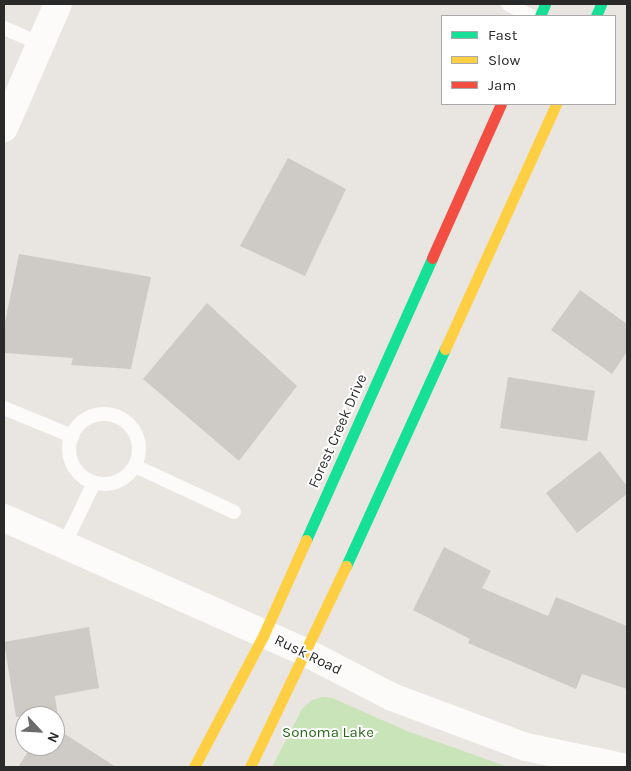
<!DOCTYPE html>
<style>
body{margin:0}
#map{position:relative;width:631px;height:771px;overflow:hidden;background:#e9e5e0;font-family:Karla,sans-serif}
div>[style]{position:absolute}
.green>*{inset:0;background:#c9e4b8}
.building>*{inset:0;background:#cecbc7}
.lane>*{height:14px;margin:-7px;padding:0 7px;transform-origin:7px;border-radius:7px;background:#fcfbfa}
.lane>.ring{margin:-7px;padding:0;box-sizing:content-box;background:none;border:14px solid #fcfbfa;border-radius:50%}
.street>*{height:28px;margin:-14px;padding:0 14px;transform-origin:14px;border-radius:14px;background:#fcfbfa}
.fast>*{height:11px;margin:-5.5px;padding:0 5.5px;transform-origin:5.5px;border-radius:5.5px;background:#16e098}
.slow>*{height:11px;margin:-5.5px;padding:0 5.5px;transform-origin:5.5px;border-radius:5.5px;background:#ffcf43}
.jam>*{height:11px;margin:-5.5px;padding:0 5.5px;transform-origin:5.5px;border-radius:5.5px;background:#f24e42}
span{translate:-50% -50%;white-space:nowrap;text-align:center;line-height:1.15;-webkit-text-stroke:4px #fff;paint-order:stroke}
.street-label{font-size:15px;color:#2a2a2a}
.park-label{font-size:15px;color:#266918}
.frame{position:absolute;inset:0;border:5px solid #2a2a2a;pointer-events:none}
.legend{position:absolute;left:441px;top:15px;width:175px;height:90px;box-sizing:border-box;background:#fff;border:1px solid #aaa;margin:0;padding:6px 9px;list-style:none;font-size:15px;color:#2a2a2a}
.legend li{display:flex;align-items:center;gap:10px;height:25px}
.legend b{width:25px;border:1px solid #aaa}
.north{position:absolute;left:15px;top:706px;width:50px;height:50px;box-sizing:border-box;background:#fff;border:1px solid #aaa;border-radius:50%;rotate:115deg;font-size:14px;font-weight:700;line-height:20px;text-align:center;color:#2a2a2a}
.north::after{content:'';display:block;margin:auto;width:18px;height:22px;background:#6d6b6a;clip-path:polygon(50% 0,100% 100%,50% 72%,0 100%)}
</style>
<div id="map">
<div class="green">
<div style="clip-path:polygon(322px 697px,332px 698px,407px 731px,508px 767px,272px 767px,302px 709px,311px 701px)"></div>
</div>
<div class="building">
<div style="clip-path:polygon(288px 158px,346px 189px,305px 276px,240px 246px)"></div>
<div style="clip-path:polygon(19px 254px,151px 277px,131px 369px,71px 365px,73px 358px,4px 353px,4px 327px)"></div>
<div style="clip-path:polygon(580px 290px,627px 324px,627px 352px,612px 374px,551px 330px)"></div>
<div style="clip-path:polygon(207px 303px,297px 386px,239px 461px,143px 379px)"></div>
<div style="clip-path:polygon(508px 377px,595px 391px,587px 441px,500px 428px)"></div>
<div style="clip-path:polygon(600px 451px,627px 486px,627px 494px,577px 533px,546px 493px)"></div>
<div style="clip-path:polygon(444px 547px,491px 571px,482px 588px,548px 616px,556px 597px,627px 626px,627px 689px,582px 674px,576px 689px,468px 643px,470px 639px,413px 610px)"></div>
<div style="clip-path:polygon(89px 627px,99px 688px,55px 696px,60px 731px,116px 767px,18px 767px,32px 746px,55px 746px,55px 716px,52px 716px,56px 710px,16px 717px,4px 642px)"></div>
</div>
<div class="lane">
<div style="left:508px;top:4px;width:26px;rotate:28deg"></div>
<div style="left:4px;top:28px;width:40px;rotate:23.4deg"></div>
<div style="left:4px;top:408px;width:74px;rotate:22.4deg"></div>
<div class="ring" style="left:69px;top:414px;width:56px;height:56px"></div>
<div style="left:135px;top:466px;width:109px;rotate:24.9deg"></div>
<div style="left:64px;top:545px;width:69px;rotate:-64.2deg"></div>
</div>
<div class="street">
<div style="left:4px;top:128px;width:135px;rotate:-66.5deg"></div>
<div style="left:4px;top:518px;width:332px;rotate:24deg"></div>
<div style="left:307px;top:653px;width:96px;rotate:27.4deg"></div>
<div style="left:392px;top:697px;width:143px;rotate:20.5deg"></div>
<div style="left:526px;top:747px;width:98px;rotate:11.8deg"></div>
</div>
<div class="fast">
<div style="left:540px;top:16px;width:13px;rotate:-67deg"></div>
<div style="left:596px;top:16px;width:13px;rotate:-67deg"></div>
<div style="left:306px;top:540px;width:309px;rotate:-65.9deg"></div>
<div style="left:346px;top:566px;width:239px;rotate:-65.5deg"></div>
</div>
<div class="slow">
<div style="left:445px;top:349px;width:269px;rotate:-65.6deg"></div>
<div style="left:194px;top:767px;width:150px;rotate:-62.2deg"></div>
<div style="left:264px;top:634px;width:103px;rotate:-65.9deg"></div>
<div style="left:250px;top:767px;width:223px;rotate:-64.5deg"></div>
</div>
<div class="jam">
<div style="left:432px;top:258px;width:169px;rotate:-65.9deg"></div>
</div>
<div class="street-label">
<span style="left:338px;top:431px;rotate:-66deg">Forest Creek Drive</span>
<span style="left:308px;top:655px;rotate:26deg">Rusk Road</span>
</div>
<div class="park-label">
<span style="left:328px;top:733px">Sonoma Lake</span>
</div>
<div class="frame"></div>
<ul class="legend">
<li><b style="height:6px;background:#16e098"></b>Fast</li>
<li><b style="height:6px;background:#ffcf43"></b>Slow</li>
<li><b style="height:6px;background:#f24e42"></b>Jam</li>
</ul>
<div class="north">N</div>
</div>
